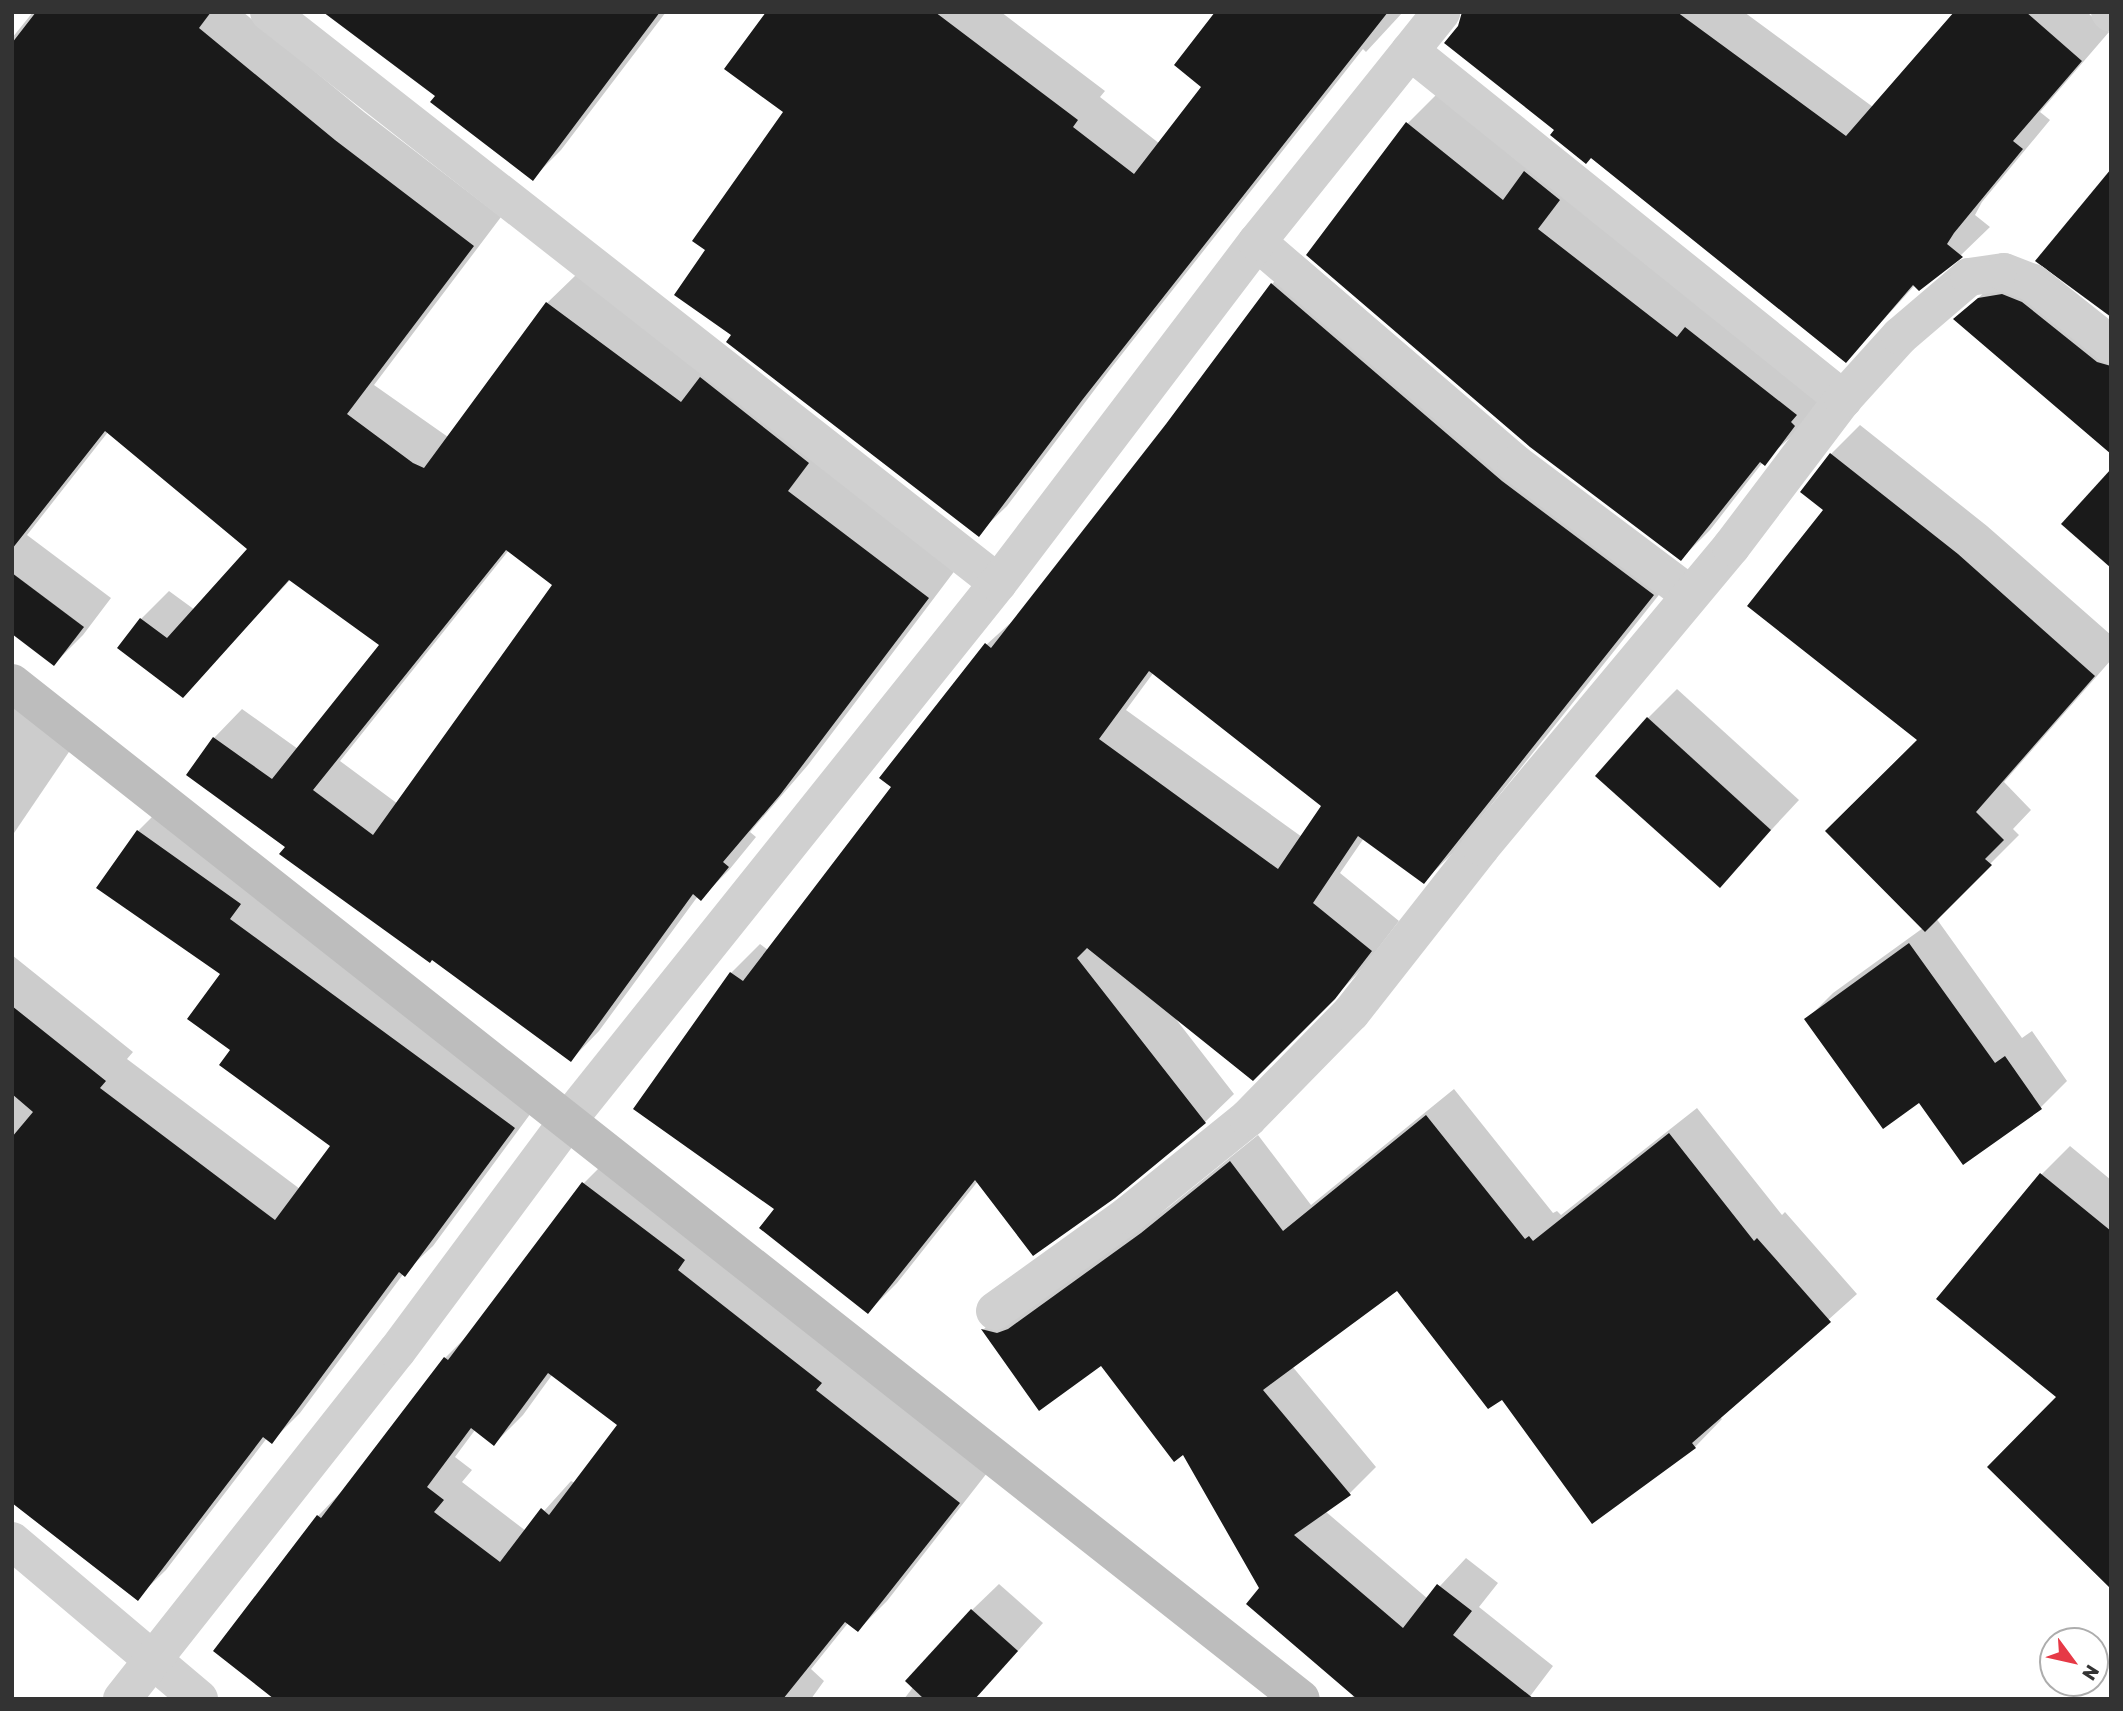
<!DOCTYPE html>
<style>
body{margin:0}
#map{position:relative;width:2123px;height:1711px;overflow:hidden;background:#fff;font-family:Rubik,sans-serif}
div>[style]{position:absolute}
.shadow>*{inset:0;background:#0003}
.building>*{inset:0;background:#1a1a1a}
.street>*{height:38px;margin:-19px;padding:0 19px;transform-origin:19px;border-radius:19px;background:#d0d0d0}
.secondary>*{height:38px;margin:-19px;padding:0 19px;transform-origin:19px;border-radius:19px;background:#bdbdbd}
span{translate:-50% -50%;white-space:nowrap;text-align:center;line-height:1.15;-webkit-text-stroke:7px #fff;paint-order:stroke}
.frame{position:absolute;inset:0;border:14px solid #333;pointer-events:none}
.north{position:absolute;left:2039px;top:1627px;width:70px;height:70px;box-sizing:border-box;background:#fff;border:2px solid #adadad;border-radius:50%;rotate:123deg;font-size:19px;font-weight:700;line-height:28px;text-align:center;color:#333}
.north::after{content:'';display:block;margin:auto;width:24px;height:32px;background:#e63946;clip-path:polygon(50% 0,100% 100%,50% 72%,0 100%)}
</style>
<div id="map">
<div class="shadow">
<div style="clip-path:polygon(evenodd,33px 12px,243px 12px,364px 112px,501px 217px,374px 385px,448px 437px,547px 303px,576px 275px,956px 569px,808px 765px,750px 832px,756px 837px,729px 870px,701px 898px,698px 896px,599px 1031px,571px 1060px,188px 775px,214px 738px,242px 709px,298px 749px,382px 645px,291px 579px,183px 695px,141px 619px,169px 591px,195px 610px,250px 549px,108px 432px,27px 535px,111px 598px,83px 635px,54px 664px,12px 632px,12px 38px,33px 12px,509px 550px,555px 585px,398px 804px,340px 761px,509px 550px)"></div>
<div style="clip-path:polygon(324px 12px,666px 12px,561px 150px,533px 178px,437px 96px)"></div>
<div style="clip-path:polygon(768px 12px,1001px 12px,1105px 91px,1100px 97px,1160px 144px,1204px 87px,1217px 12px,1403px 12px,1366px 52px,1363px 49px,1111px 368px,1007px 506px,978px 534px,734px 335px,708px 249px,785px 112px)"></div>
<div style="clip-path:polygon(1464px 12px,1744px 12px,1873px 107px,1956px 12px,2087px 12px,2109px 32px,2040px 112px,2050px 120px,1982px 202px,1975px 215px,1990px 227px,1961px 255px,1919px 288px,1915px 285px,1846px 361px,1556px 130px,1460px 26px)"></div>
<div style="clip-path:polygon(1436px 95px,1822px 397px,1793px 435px,1763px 462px,1710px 530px,1681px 559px,1308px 255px,1408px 123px)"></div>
<div style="clip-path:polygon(evenodd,1301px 255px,1530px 452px,1682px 566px,1453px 853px,1424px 881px,1364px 838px,1340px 873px,1399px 921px,1363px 968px,1253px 1079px,1175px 1018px,1234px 1094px,1205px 1122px,978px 1181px,897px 1283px,868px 1312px,777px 1209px,636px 1109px,731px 973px,760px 944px,768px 950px,893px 787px,986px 645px,1017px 617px,1168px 425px,1272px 284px,1301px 255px,1154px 672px,1323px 806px,1302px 837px,1126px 710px,1154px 672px)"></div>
<div style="clip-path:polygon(2008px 270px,2111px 323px,2111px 451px,1956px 319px)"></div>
<div style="clip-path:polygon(1860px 425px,1987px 526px,2111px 635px,2111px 660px,2004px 782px,2031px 810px,2013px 829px,2019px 835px,1936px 918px,2022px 1038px,2032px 1031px,2067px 1081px,2041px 1107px,1963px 1163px,1919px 1100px,1806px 1020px,1833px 993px,1923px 928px,1919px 740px,1825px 510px,1831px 454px)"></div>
<div style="clip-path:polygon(1677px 689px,1799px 800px,1720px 885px,1648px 718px)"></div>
<div style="clip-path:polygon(12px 694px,75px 743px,12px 836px)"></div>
<div style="clip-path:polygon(166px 803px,542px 1098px,433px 1246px,404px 1273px,300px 1413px,272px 1441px,267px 1438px,166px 1570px,137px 1598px,12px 1492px,12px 955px,133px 1052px,127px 1059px,300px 1189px,332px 1146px,232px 1049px,222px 973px,138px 831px)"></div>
<div style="clip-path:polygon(1454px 1089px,1553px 1213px,1557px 1211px,1561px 1215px,1697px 1108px,1782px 1215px,1785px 1212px,1857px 1294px,1720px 1417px,1722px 1419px,1695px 1447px,1502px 1398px,1397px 1288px,1292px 1366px,1376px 1467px,1349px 1494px,1325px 1511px,1428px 1599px,1466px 1558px,1498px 1583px,1479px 1607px,1553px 1666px,1528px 1699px,1351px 1699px,1354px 1694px,1261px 1588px,1183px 1452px,1102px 1363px,983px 1330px,1010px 1303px,1037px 1302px,1170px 1206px,1258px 1135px,1311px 1205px)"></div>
<div style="clip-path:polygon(2070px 1146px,2111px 1180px,2111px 1565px,2058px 1397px,1939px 1299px,2042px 1174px)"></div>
<div style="clip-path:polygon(evenodd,612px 1155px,987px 1473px,887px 1601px,858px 1630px,848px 1623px,811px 1669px,824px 1681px,811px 1699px,277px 1699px,318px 1516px,346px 1487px,445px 1358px,472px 1331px,583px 1184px,612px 1155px,552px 1375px,619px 1425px,575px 1483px,571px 1481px,526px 1531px,462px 1482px,472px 1470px,455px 1457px,475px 1430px,494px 1444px,523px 1415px,552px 1375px)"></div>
<div style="clip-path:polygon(999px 1584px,1043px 1623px,975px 1699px,904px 1699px,972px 1610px)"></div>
</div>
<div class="building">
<div style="clip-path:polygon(evenodd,36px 12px,211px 12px,199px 28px,335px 140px,474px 246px,347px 414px,413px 463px,424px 468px,546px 302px,681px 402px,700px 377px,809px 463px,788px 491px,929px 598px,780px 795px,723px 862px,729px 867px,701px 901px,693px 894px,571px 1062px,432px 960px,430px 963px,279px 854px,285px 847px,186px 775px,213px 737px,272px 779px,379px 645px,289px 580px,183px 698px,117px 648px,140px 618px,167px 638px,247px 549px,105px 431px,12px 549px,12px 43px,36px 12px,506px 550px,552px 585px,373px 835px,313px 790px,506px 550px)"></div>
<div style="clip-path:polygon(323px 12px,660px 12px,533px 181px,430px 102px,435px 96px)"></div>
<div style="clip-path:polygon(766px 12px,935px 12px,1078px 120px,1073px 127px,1134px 174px,1201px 87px,1174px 65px,1215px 12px,1388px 12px,1083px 399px,979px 537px,726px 342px,731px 335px,674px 295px,705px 250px,692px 241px,783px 112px,724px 69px)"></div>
<div style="clip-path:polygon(1462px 12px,1677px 12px,1846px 136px,1954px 12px,2026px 12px,2082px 61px,2013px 141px,2023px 149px,1954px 233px,1947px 244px,1963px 257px,1919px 291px,1913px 285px,1846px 363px,1591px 158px,1586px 164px,1550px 135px,1554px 130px,1444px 43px,1458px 26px)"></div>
<div style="clip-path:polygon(1406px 122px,1503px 200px,1524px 171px,1560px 200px,1538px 229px,1677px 337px,1685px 327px,1797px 415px,1791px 422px,1795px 426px,1765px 466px,1760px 462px,1681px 561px,1530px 447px,1306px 255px)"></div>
<div style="clip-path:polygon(2111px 169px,2111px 317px,2035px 261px)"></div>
<div style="clip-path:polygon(evenodd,1271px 283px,1502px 481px,1654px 595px,1424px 884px,1358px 836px,1313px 903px,1372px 951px,1335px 999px,1253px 1081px,1087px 948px,1077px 958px,1206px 1123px,1115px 1198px,1033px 1256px,975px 1180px,868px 1314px,759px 1228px,774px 1209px,633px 1109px,730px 972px,743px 981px,891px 787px,879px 778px,985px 643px,991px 648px,1166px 424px,1271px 283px,1149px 671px,1321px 806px,1278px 869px,1099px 739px,1149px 671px)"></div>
<div style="clip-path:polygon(2002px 294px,2022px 302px,2097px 362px,2111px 366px,2111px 454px,1953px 319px,1978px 298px)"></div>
<div style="clip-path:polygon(1830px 453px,1958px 554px,2095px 676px,1976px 812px,2004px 840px,1985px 859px,1992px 865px,1925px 932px,1825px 831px,1917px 740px,1747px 606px,1823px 510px,1800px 492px)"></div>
<div style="clip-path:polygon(2111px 469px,2111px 568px,2061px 524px)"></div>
<div style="clip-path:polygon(12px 573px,84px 627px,54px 666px,12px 634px)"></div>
<div style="clip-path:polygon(1647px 717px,1771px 830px,1720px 888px,1595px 776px)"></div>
<div style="clip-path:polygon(137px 830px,241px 904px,230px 919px,515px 1128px,405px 1277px,399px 1272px,272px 1444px,263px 1437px,138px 1601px,12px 1503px,12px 1137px,33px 1112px,12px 1094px,12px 1006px,106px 1081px,100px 1088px,275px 1220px,330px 1146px,219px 1065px,230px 1050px,187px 1019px,220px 974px,96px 888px)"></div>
<div style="clip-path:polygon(1909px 943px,1995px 1063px,2005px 1056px,2042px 1109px,1963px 1165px,1919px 1103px,1883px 1129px,1804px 1019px)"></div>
<div style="clip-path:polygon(1426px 1115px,1525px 1239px,1529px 1236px,1533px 1241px,1669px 1133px,1754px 1241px,1757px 1238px,1831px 1322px,1692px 1443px,1696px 1448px,1592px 1524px,1502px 1400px,1488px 1409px,1397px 1291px,1263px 1390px,1351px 1495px,1294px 1535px,1403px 1628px,1437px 1584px,1472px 1611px,1453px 1635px,1534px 1699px,1357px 1699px,1246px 1604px,1259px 1588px,1183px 1455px,1174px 1462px,1101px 1366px,1039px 1411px,981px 1329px,997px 1333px,1008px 1329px,1141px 1233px,1230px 1161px,1283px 1231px)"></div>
<div style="clip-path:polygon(2040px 1173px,2111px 1231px,2111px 1589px,1987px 1467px,2056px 1397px,1936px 1299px)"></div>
<div style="clip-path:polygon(evenodd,582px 1182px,685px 1260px,678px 1270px,822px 1383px,816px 1390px,960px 1503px,858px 1632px,845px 1622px,783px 1699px,274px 1699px,213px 1651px,317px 1515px,321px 1518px,444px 1357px,448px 1360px,582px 1182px,548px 1373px,617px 1425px,549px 1515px,541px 1508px,500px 1562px,434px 1512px,444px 1500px,427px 1487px,471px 1428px,494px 1446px,548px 1373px)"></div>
<div style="clip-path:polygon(971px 1609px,1018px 1651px,975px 1699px,924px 1699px,905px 1681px)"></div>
</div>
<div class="street">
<div style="left:269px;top:12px;width:926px;rotate:38.07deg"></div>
<div style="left:2110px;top:12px;width:1px;rotate:45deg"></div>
<div style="left:1410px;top:51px;width:556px;rotate:38.79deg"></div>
<div style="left:1257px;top:242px;width:341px;rotate:40.6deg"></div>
<div style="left:1516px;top:464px;width:216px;rotate:36.9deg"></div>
<div style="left:995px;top:1311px;width:164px;rotate:-35.8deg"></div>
<div style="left:1128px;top:1215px;width:154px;rotate:-38.9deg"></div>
<div style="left:1248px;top:1118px;width:147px;rotate:-45.6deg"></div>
<div style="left:1351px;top:1013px;width:211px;rotate:-51.9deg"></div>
<div style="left:1481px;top:847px;width:391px;rotate:-50.2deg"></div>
<div style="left:1731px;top:547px;width:186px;rotate:-52.9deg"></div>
<div style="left:1843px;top:399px;width:85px;rotate:-47.9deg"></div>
<div style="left:1900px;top:336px;width:91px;rotate:-40.5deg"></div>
<div style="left:1969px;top:277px;width:35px;rotate:-8deg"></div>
<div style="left:2004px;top:272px;width:31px;rotate:21deg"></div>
<div style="left:2033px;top:283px;width:100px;rotate:38.5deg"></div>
<div style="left:12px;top:1541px;width:245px;rotate:40.2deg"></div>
<div style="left:122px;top:1699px;width:444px;rotate:-51.7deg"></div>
<div style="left:397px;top:1351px;width:289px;rotate:-53.4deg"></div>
<div style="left:569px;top:1119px;width:687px;rotate:-51.33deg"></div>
<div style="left:998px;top:583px;width:428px;rotate:-52.8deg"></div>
<div style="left:1257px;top:242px;width:295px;rotate:-51.3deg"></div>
</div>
<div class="secondary">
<div style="left:12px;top:683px;width:1641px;rotate:38.25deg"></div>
</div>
<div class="frame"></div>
<div class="north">N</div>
</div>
